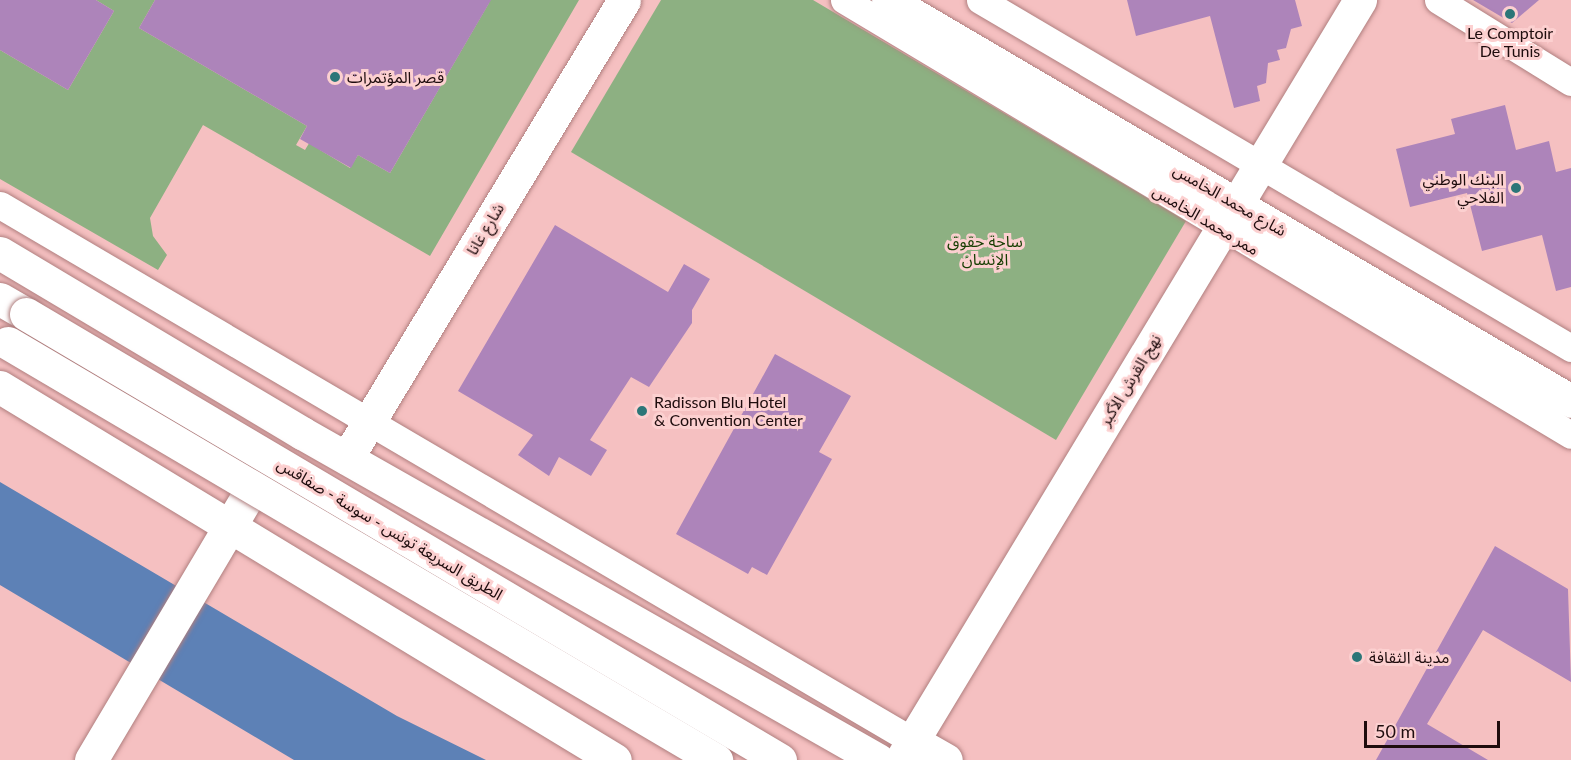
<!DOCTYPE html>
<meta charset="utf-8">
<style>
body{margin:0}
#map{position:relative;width:1571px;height:760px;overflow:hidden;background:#f5c0c1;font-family:Lato,"Noto Sans Arabic",sans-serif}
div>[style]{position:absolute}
.green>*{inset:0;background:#8db082}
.water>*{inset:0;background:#5d81b6}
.building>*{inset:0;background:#ad84ba}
.roads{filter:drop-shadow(0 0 2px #b07f7f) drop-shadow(0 0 2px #b07f7f)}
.minor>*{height:27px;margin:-13.5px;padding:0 13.5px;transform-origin:13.5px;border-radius:13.5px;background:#fff}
.major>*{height:33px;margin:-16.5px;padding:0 16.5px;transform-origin:16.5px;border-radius:16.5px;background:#fff}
.highway>*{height:33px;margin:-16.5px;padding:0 16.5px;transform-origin:16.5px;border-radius:16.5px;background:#fff}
.bridges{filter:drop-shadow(0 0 2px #b07f7f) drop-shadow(0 0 2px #b07f7f)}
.highway-bridge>*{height:33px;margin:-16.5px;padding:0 16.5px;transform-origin:16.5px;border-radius:16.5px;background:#fff}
.dots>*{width:16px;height:16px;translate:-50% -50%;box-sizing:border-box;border:3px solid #fcd0d0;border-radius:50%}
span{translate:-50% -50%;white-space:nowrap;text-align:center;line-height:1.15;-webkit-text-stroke:6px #fcd0d0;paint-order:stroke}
.poi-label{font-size:16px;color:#1e0c0d}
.left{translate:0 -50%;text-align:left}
.right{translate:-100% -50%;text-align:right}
.street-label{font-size:16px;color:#1e0c0d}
.park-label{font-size:16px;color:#163e02}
.scale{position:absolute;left:1364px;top:721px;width:136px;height:27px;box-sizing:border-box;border:3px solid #1e0c0d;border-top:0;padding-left:8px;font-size:18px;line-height:21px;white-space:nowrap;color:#1e0c0d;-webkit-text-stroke:4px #fcd0d0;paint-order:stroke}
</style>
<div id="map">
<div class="green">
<div style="clip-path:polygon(96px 0,155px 0,139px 28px,307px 126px,296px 145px,305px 150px,317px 130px,320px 150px,350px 168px,358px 155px,390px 173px,489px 3px,486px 0,579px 0,430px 256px,203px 125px,150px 218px,153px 236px,167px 255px,158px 270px,0 179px,0 50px,68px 90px,114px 11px)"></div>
<div style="clip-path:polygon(661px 0,813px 0,1186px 221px,1056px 440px,571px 152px)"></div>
</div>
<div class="water">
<div style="clip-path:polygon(0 482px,397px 716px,486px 760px,294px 760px,0 585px)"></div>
</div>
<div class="building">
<div style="clip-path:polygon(0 0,96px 0,114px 11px,68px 90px,0 50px)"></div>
<div style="clip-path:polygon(155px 0,491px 0,390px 173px,358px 155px,351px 168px,300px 139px,307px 126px,139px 28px)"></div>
<div style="clip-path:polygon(1127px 0,1295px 0,1302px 26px,1291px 29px,1286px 48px,1277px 50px,1280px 60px,1268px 63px,1266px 83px,1257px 86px,1260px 101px,1234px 108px,1210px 16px,1136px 36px)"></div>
<div style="clip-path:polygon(1473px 0,1539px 0,1512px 23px)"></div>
<div style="clip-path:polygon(1505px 105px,1516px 150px,1549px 141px,1556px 172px,1571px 168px,1571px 287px,1556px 291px,1542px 235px,1482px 251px,1467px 193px,1410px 207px,1396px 149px,1455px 134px,1451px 119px)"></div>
<div style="clip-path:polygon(555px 225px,668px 292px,684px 264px,710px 279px,692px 310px,692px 323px,649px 387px,631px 377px,590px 440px,607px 450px,591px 476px,559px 457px,549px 476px,518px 455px,533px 435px,458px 391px)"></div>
<div style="clip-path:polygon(775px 354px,851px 396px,819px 452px,832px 459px,767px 575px,752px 567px,748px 574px,676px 534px)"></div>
<div style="clip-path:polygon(1495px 546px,1568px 589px,1571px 682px,1483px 630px,1427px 724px,1488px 760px,1376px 760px)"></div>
</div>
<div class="roads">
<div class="minor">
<div style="left:844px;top:0;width:847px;rotate:30.89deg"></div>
<div style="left:980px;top:0;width:686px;rotate:30.49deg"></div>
<div style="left:1438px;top:0;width:156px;rotate:31.7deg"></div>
<div style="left:0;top:205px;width:1056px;rotate:30.42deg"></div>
</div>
<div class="major">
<div style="left:888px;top:0;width:792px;rotate:30.42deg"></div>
<div style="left:0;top:253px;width:352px;rotate:30.8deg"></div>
<div style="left:302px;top:433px;width:662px;rotate:29.58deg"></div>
<div style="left:0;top:387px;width:719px;rotate:31.24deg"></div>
<div style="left:347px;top:458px;width:535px;rotate:-58.83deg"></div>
<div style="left:91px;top:760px;width:345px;rotate:-59.3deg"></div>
<div style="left:901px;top:760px;width:888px;rotate:-58.87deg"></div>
</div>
<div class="highway">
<div style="left:0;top:299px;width:30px;rotate:30deg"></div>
<div style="left:911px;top:740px;width:40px;rotate:29.7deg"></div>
</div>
</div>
<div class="bridges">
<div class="highway-bridge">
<div style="left:26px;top:314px;width:876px;rotate:30.6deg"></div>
<div style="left:8px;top:343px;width:822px;rotate:30.5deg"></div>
</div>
</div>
<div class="dots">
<div style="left:1510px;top:14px;background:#2c7678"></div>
<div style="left:335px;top:77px;background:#2c7678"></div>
<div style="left:1516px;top:188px;background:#2c7678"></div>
<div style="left:642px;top:411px;background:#2c7678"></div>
<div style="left:1357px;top:657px;background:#2c7678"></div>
</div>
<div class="poi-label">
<span style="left:1510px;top:42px">Le Comptoir<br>De Tunis</span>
<span class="left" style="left:347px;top:77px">قصر المؤتمرات</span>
<span class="right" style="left:1504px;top:188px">البنك الوطني<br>الفلاحي</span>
<span class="left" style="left:654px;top:411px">Radisson Blu Hotel<br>&amp; Convention Center</span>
<span class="left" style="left:1369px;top:657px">مدينة الثقافة</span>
</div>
<div class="street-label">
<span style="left:1230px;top:200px;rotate:30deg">شارع محمد الخامس</span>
<span style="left:1206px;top:220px;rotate:31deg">ممر محمد الخامس</span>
<span style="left:485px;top:229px;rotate:-59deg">شارع غانا</span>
<span style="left:1130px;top:380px;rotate:-59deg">نهج القرش الأكبر</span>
<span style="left:390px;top:529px;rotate:31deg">الطريق السريعة تونس - سوسة - صفاقس</span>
</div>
<div class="park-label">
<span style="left:985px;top:250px">ساحة حقوق<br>الإنسان</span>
</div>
<div class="scale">50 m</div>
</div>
